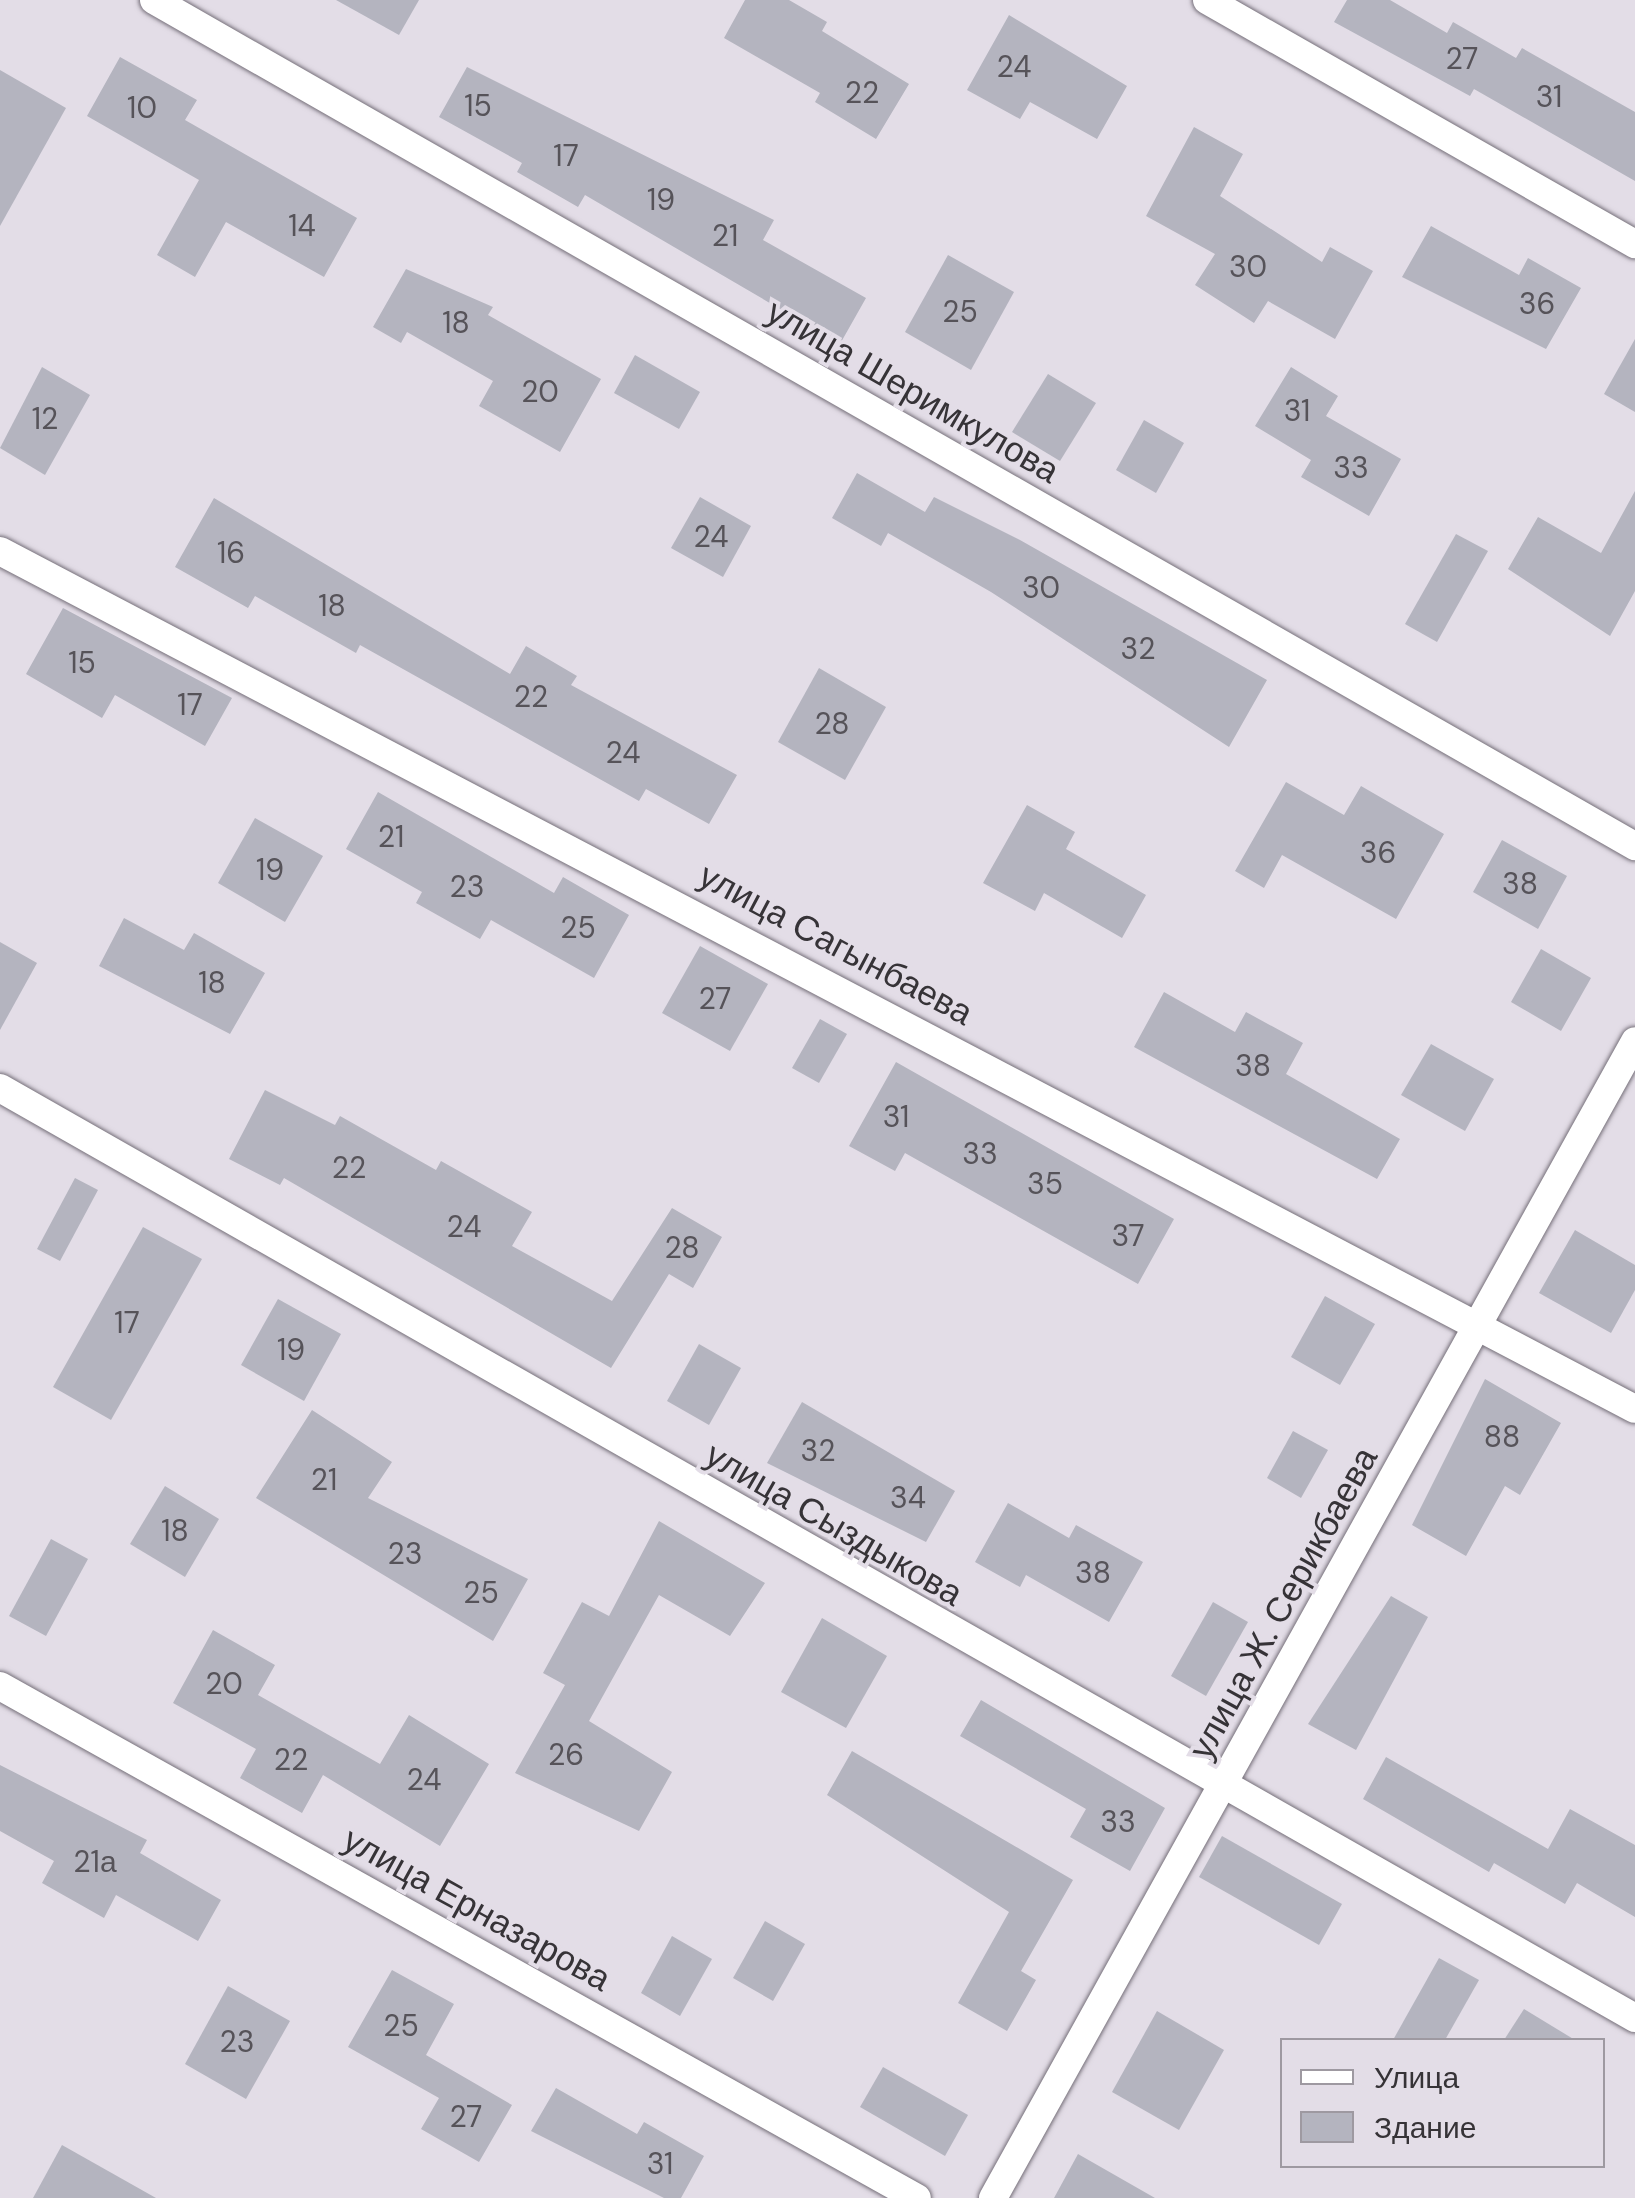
<!DOCTYPE html>
<meta charset="utf-8">
<style>
body{margin:0}
#map{position:relative;width:1635px;height:2198px;overflow:hidden;background:#e3dde7;font-family:"DM Sans",sans-serif}
div>[style]{position:absolute}
.building>*{inset:0;background:#b4b4bf}
.roads{filter:drop-shadow(0 0 2px #756f79) drop-shadow(0 0 2px #756f79)}
.minor>*{height:28px;margin:-14px;padding:0 14px;transform-origin:14px;border-radius:14px;background:#fff}
span{translate:-50% -50%;white-space:nowrap;text-align:center;line-height:1.15;-webkit-text-stroke:8px #e3dde7;paint-order:stroke}
.number-label{font-size:30px;color:#565359}
.number-label span{-webkit-text-stroke-width:0}
.street-label{font-size:35px;color:#363337}
.legend{position:absolute;left:1280px;top:2038px;width:325px;height:130px;box-sizing:border-box;background:#e3dde7;border:2px solid #9e99a1;margin:0;padding:12px 18px;list-style:none;font-size:30px;color:#363337}
.legend li{display:flex;align-items:center;gap:20px;height:50px}
.legend b{width:50px;border:2px solid #9e99a1}
</style>
<div id="map">
<div class="building">
<div style="clip-path:polygon(336px 0,419px 0,399px 35px)"></div>
<div style="clip-path:polygon(745px 0,789px 0,827px 22px,822px 31px,909px 84px,876px 139px,815px 102px,820px 93px,724px 38px)"></div>
<div style="clip-path:polygon(1347px 0,1390px 0,1447px 33px,1453px 22px,1516px 58px,1522px 48px,1635px 112px,1635px 181px,1474px 89px,1470px 96px,1334px 22px)"></div>
<div style="clip-path:polygon(1009px 15px,1127px 86px,1097px 139px,1030px 102px,1020px 119px,967px 90px)"></div>
<div style="clip-path:polygon(120px 57px,197px 100px,185px 120px,357px 218px,324px 277px,226px 222px,195px 277px,157px 255px,199px 180px,87px 116px)"></div>
<div style="clip-path:polygon(467px 67px,774px 220px,763px 240px,866px 298px,840px 344px,585px 195px,578px 207px,517px 172px,522px 163px,439px 117px)"></div>
<div style="clip-path:polygon(0 70px,66px 108px,0 226px)"></div>
<div style="clip-path:polygon(1194px 127px,1243px 154px,1220px 196px,1322px 262px,1330px 247px,1373px 271px,1335px 339px,1268px 301px,1254px 323px,1195px 285px,1215px 254px,1146px 216px)"></div>
<div style="clip-path:polygon(1431px 226px,1519px 275px,1528px 258px,1581px 288px,1546px 349px,1402px 277px)"></div>
<div style="clip-path:polygon(948px 255px,1014px 292px,971px 370px,905px 332px)"></div>
<div style="clip-path:polygon(406px 269px,493px 307px,488px 315px,601px 379px,560px 452px,479px 406px,493px 381px,407px 332px,401px 343px,373px 327px)"></div>
<div style="clip-path:polygon(1635px 339px,1635px 412px,1604px 394px)"></div>
<div style="clip-path:polygon(635px 355px,700px 392px,679px 429px,614px 393px)"></div>
<div style="clip-path:polygon(42px 367px,90px 395px,45px 475px,0 448px)"></div>
<div style="clip-path:polygon(1291px 367px,1338px 396px,1326px 416px,1401px 459px,1369px 516px,1301px 477px,1311px 460px,1255px 426px)"></div>
<div style="clip-path:polygon(1048px 374px,1096px 403px,1060px 461px,1012px 432px)"></div>
<div style="clip-path:polygon(1144px 420px,1184px 443px,1156px 493px,1116px 470px)"></div>
<div style="clip-path:polygon(857px 473px,925px 512px,934px 497px,1020px 540px,1267px 680px,1229px 747px,991px 592px,888px 533px,881px 546px,832px 518px)"></div>
<div style="clip-path:polygon(1635px 491px,1635px 591px,1610px 636px,1508px 569px,1538px 517px,1601px 553px)"></div>
<div style="clip-path:polygon(700px 497px,751px 526px,723px 577px,671px 548px)"></div>
<div style="clip-path:polygon(214px 498px,510px 674px,526px 646px,577px 676px,571px 685px,737px 775px,709px 824px,646px 789px,639px 801px,360px 645px,356px 653px,255px 596px,248px 608px,175px 567px)"></div>
<div style="clip-path:polygon(1456px 534px,1488px 551px,1437px 642px,1405px 624px)"></div>
<div style="clip-path:polygon(63px 608px,232px 698px,205px 746px,115px 695px,102px 718px,26px 674px)"></div>
<div style="clip-path:polygon(819px 668px,886px 707px,845px 780px,778px 742px)"></div>
<div style="clip-path:polygon(1286px 782px,1344px 815px,1361px 786px,1444px 834px,1396px 919px,1282px 855px,1264px 888px,1235px 871px)"></div>
<div style="clip-path:polygon(378px 792px,554px 893px,563px 877px,629px 915px,594px 978px,491px 920px,480px 939px,416px 903px,422px 892px,346px 849px)"></div>
<div style="clip-path:polygon(1027px 805px,1075px 832px,1066px 849px,1146px 895px,1122px 938px,1044px 893px,1035px 911px,983px 883px)"></div>
<div style="clip-path:polygon(255px 818px,323px 856px,285px 922px,218px 883px)"></div>
<div style="clip-path:polygon(1502px 840px,1567px 876px,1538px 929px,1473px 892px)"></div>
<div style="clip-path:polygon(124px 918px,184px 950px,194px 933px,265px 973px,230px 1034px,99px 966px)"></div>
<div style="clip-path:polygon(0 942px,37px 963px,0 1030px)"></div>
<div style="clip-path:polygon(700px 946px,768px 984px,730px 1051px,662px 1013px)"></div>
<div style="clip-path:polygon(1541px 949px,1591px 978px,1561px 1031px,1511px 1002px)"></div>
<div style="clip-path:polygon(1164px 992px,1235px 1032px,1246px 1012px,1303px 1043px,1286px 1074px,1400px 1139px,1377px 1179px,1134px 1047px)"></div>
<div style="clip-path:polygon(820px 1019px,847px 1034px,819px 1083px,792px 1068px)"></div>
<div style="clip-path:polygon(1431px 1044px,1494px 1079px,1465px 1131px,1401px 1095px)"></div>
<div style="clip-path:polygon(896px 1062px,1174px 1219px,1138px 1284px,905px 1153px,895px 1171px,849px 1146px)"></div>
<div style="clip-path:polygon(265px 1090px,335px 1125px,340px 1116px,436px 1170px,441px 1161px,532px 1212px,512px 1246px,612px 1301px,672px 1208px,722px 1237px,693px 1288px,669px 1274px,611px 1368px,284px 1178px,280px 1185px,229px 1159px)"></div>
<div style="clip-path:polygon(75px 1178px,98px 1190px,60px 1261px,37px 1249px)"></div>
<div style="clip-path:polygon(143px 1227px,202px 1259px,111px 1420px,53px 1387px)"></div>
<div style="clip-path:polygon(1575px 1230px,1635px 1265px,1635px 1290px,1611px 1333px,1539px 1293px)"></div>
<div style="clip-path:polygon(1325px 1296px,1375px 1324px,1340px 1385px,1291px 1357px)"></div>
<div style="clip-path:polygon(278px 1299px,341px 1334px,304px 1401px,241px 1365px)"></div>
<div style="clip-path:polygon(699px 1344px,741px 1368px,709px 1425px,667px 1401px)"></div>
<div style="clip-path:polygon(1485px 1379px,1561px 1423px,1520px 1495px,1505px 1486px,1466px 1556px,1412px 1525px)"></div>
<div style="clip-path:polygon(802px 1402px,955px 1491px,926px 1542px,767px 1463px)"></div>
<div style="clip-path:polygon(312px 1410px,392px 1462px,368px 1498px,528px 1579px,493px 1641px,256px 1498px)"></div>
<div style="clip-path:polygon(1293px 1431px,1328px 1450px,1301px 1498px,1267px 1478px)"></div>
<div style="clip-path:polygon(165px 1486px,219px 1519px,185px 1577px,130px 1544px)"></div>
<div style="clip-path:polygon(1008px 1503px,1069px 1538px,1076px 1525px,1143px 1562px,1109px 1622px,1026px 1575px,1020px 1587px,975px 1562px)"></div>
<div style="clip-path:polygon(659px 1521px,765px 1583px,730px 1636px,659px 1595px,589px 1721px,672px 1772px,639px 1831px,515px 1773px,565px 1685px,543px 1673px,582px 1602px,609px 1616px)"></div>
<div style="clip-path:polygon(51px 1539px,88px 1559px,46px 1636px,9px 1616px)"></div>
<div style="clip-path:polygon(1391px 1596px,1428px 1617px,1356px 1750px,1308px 1724px)"></div>
<div style="clip-path:polygon(1213px 1602px,1248px 1622px,1206px 1696px,1171px 1676px)"></div>
<div style="clip-path:polygon(822px 1618px,887px 1656px,846px 1728px,781px 1692px)"></div>
<div style="clip-path:polygon(213px 1630px,275px 1665px,258px 1695px,380px 1764px,409px 1715px,489px 1764px,440px 1846px,323px 1775px,302px 1813px,240px 1778px,256px 1749px,173px 1703px)"></div>
<div style="clip-path:polygon(981px 1700px,1165px 1808px,1130px 1871px,1070px 1837px,1086px 1809px,960px 1736px)"></div>
<div style="clip-path:polygon(852px 1751px,1073px 1880px,1021px 1971px,1036px 1980px,1007px 2031px,958px 2003px,1009px 1912px,827px 1795px)"></div>
<div style="clip-path:polygon(1386px 1757px,1548px 1849px,1570px 1809px,1635px 1845px,1635px 1917px,1577px 1883px,1565px 1904px,1494px 1863px,1489px 1872px,1363px 1799px)"></div>
<div style="clip-path:polygon(0 1765px,147px 1840px,140px 1853px,221px 1900px,198px 1941px,116px 1895px,104px 1918px,42px 1883px,54px 1861px,0 1831px)"></div>
<div style="clip-path:polygon(1222px 1836px,1342px 1904px,1319px 1945px,1199px 1877px)"></div>
<div style="clip-path:polygon(765px 1921px,805px 1944px,773px 2001px,733px 1978px)"></div>
<div style="clip-path:polygon(672px 1936px,712px 1959px,680px 2016px,641px 1993px)"></div>
<div style="clip-path:polygon(1439px 1958px,1479px 1980px,1445px 2040px,1393px 2040px)"></div>
<div style="clip-path:polygon(392px 1970px,454px 2004px,426px 2055px,512px 2105px,479px 2162px,421px 2129px,439px 2098px,348px 2047px)"></div>
<div style="clip-path:polygon(228px 1986px,290px 2021px,246px 2099px,185px 2064px)"></div>
<div style="clip-path:polygon(1524px 2009px,1575px 2040px,1504px 2040px)"></div>
<div style="clip-path:polygon(1157px 2011px,1224px 2050px,1179px 2130px,1112px 2092px)"></div>
<div style="clip-path:polygon(883px 2067px,968px 2115px,945px 2156px,860px 2107px)"></div>
<div style="clip-path:polygon(556px 2088px,637px 2134px,644px 2122px,704px 2156px,681px 2198px,664px 2198px,531px 2131px)"></div>
<div style="clip-path:polygon(62px 2145px,156px 2198px,33px 2198px)"></div>
<div style="clip-path:polygon(1078px 2154px,1155px 2198px,1054px 2198px)"></div>
</div>
<div class="roads">
<div class="minor">
<div style="left:154px;top:0;width:1706px;rotate:29.74deg"></div>
<div style="left:1207px;top:0;width:493px;rotate:29.7deg"></div>
<div style="left:0;top:551px;width:1846px;rotate:27.69deg"></div>
<div style="left:0;top:1088px;width:1881px;rotate:29.63deg"></div>
<div style="left:0;top:1686px;width:1050px;rotate:29.18deg"></div>
<div style="left:993px;top:2198px;width:1323px;rotate:-60.97deg"></div>
</div>
</div>
<div class="number-label">
<span style="left:1462px;top:59px">27</span>
<span style="left:1014px;top:67px">24</span>
<span style="left:862px;top:93px">22</span>
<span style="left:1549px;top:97px">31</span>
<span style="left:478px;top:106px">15</span>
<span style="left:142px;top:108px">10</span>
<span style="left:566px;top:156px">17</span>
<span style="left:661px;top:200px">19</span>
<span style="left:302px;top:226px">14</span>
<span style="left:725px;top:236px">21</span>
<span style="left:1248px;top:267px">30</span>
<span style="left:1537px;top:304px">36</span>
<span style="left:960px;top:312px">25</span>
<span style="left:456px;top:323px">18</span>
<span style="left:540px;top:392px">20</span>
<span style="left:1297px;top:411px">31</span>
<span style="left:45px;top:419px">12</span>
<span style="left:1351px;top:468px">33</span>
<span style="left:711px;top:537px">24</span>
<span style="left:231px;top:553px">16</span>
<span style="left:1041px;top:588px">30</span>
<span style="left:332px;top:606px">18</span>
<span style="left:1138px;top:649px">32</span>
<span style="left:82px;top:663px">15</span>
<span style="left:531px;top:697px">22</span>
<span style="left:190px;top:705px">17</span>
<span style="left:832px;top:724px">28</span>
<span style="left:623px;top:753px">24</span>
<span style="left:391px;top:837px">21</span>
<span style="left:1378px;top:853px">36</span>
<span style="left:270px;top:870px">19</span>
<span style="left:1520px;top:884px">38</span>
<span style="left:467px;top:887px">23</span>
<span style="left:578px;top:928px">25</span>
<span style="left:212px;top:983px">18</span>
<span style="left:715px;top:999px">27</span>
<span style="left:1253px;top:1066px">38</span>
<span style="left:896px;top:1117px">31</span>
<span style="left:980px;top:1154px">33</span>
<span style="left:349px;top:1168px">22</span>
<span style="left:1045px;top:1184px">35</span>
<span style="left:464px;top:1227px">24</span>
<span style="left:1128px;top:1236px">37</span>
<span style="left:682px;top:1248px">28</span>
<span style="left:127px;top:1323px">17</span>
<span style="left:291px;top:1350px">19</span>
<span style="left:1502px;top:1437px">88</span>
<span style="left:818px;top:1451px">32</span>
<span style="left:324px;top:1480px">21</span>
<span style="left:908px;top:1498px">34</span>
<span style="left:175px;top:1531px">18</span>
<span style="left:405px;top:1554px">23</span>
<span style="left:1093px;top:1573px">38</span>
<span style="left:481px;top:1593px">25</span>
<span style="left:224px;top:1684px">20</span>
<span style="left:566px;top:1755px">26</span>
<span style="left:291px;top:1760px">22</span>
<span style="left:424px;top:1780px">24</span>
<span style="left:1118px;top:1822px">33</span>
<span style="left:95px;top:1862px">21а</span>
<span style="left:401px;top:2026px">25</span>
<span style="left:237px;top:2042px">23</span>
<span style="left:466px;top:2117px">27</span>
<span style="left:660px;top:2164px">31</span>
</div>
<div class="street-label">
<span style="left:913px;top:391px;rotate:30deg">улица Шеримкулова</span>
<span style="left:836px;top:944px;rotate:28deg">улица Сагынбаева</span>
<span style="left:834px;top:1524px;rotate:30deg">улица Сыздыкова</span>
<span style="left:1283px;top:1603px;rotate:-61deg">улица Ж. Серикбаева</span>
<span style="left:477px;top:1909px;rotate:29deg">улица Ерназарова</span>
</div>
<ul class="legend">
<li><b style="height:12px;background:#fff"></b>Улица</li>
<li><b style="height:28px;background:#b4b4bf"></b>Здание</li>
</ul>
</div>
